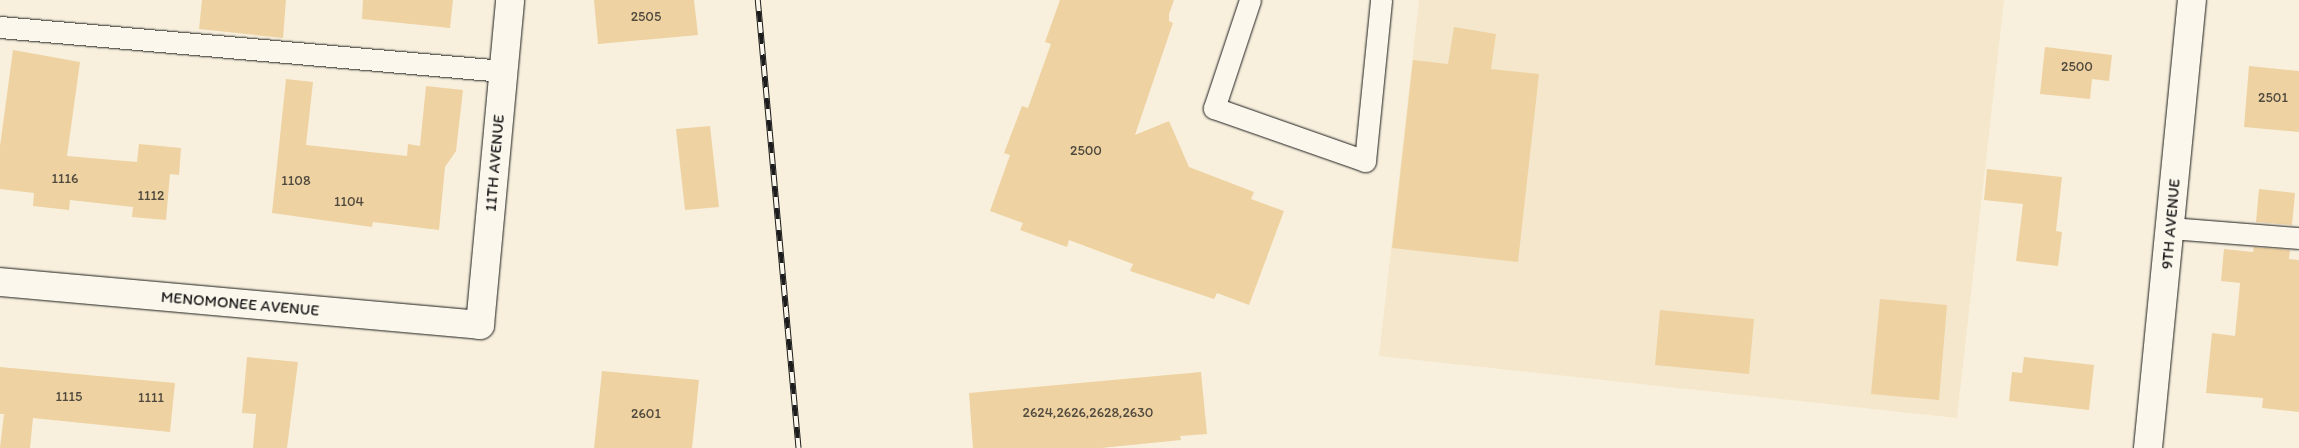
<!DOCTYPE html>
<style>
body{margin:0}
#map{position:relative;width:2299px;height:448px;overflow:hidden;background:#f8f0dd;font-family:Itim,sans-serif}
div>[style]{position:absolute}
.built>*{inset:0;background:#f5e7cb}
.building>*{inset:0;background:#eed2a2}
.roads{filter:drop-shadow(0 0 1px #1c1c1c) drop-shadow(0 0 1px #1c1c1c)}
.lane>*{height:21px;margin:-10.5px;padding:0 10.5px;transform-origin:10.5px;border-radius:10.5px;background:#fbf7ec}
.street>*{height:28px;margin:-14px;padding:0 14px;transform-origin:14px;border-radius:14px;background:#fbf7ec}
.rail>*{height:5.5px;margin-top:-2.75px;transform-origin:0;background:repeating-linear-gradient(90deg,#fbf7ec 0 11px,#1c1c1c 0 22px);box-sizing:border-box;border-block:1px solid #1c1c1c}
span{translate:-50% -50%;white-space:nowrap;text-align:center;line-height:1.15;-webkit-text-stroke:4.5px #fbf7ec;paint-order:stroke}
.number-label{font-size:14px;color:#504a3e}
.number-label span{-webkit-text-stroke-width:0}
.street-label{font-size:16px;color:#1c1c1c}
</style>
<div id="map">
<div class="built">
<div style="clip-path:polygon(1419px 0,2004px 0,1957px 418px,1379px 356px)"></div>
</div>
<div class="building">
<div style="clip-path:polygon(202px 0,286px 0,283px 38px,199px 29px)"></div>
<div style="clip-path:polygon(363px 0,453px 0,450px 28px,362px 19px)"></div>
<div style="clip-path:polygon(594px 0,694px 0,698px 35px,598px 44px)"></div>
<div style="clip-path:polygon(1060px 0,1174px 0,1169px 14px,1169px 21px,1173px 23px,1135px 135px,1169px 121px,1189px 167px,1254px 192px,1251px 199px,1284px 211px,1249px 305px,1217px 293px,1214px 299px,1130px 271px,1133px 264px,1069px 240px,1067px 247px,1020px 230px,1023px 223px,990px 211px,1010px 155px,1004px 153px,1022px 106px,1028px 108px,1051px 44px,1045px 42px)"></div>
<div style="clip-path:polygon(1454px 27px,1496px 34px,1491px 69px,1539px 74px,1518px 262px,1392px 248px,1413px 60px,1448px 64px)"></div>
<div style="clip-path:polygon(2045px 47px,2112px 55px,2109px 81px,2092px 79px,2090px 99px,2040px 94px)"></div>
<div style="clip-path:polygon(13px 50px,80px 62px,67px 156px,137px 162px,139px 144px,181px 148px,179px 175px,170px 174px,166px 220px,132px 217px,133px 207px,70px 200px,69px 210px,33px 206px,34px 193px,0 189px,0 146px)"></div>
<div style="clip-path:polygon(2249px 66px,2299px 71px,2299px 132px,2244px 127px)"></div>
<div style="clip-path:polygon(286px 79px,313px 82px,306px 145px,407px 156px,408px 144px,420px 146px,426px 86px,463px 90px,456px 151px,445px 167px,439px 230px,373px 222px,372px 227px,272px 213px)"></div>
<div style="clip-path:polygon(710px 126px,719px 207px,685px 210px,676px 129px)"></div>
<div style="clip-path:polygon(1987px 169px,2062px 177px,2056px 231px,2062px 232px,2058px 266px,2016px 261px,2023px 204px,1984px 200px)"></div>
<div style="clip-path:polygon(2259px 189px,2295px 193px,2292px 225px,2256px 222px)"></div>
<div style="clip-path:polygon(2254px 247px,2290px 250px,2289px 259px,2299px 260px,2299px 412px,2262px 408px,2263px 398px,2206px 393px,2212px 333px,2235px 336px,2240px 283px,2221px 281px,2224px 249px,2253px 252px)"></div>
<div style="clip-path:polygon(1880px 299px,1947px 305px,1939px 400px,1871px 394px)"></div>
<div style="clip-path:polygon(1660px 310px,1754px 319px,1749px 374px,1655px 365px)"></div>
<div style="clip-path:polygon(247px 357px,298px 362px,287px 448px,253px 448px,256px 414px,242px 413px)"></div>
<div style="clip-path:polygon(2024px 357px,2094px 365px,2089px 410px,2009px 401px,2012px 372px,2022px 373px)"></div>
<div style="clip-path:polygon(0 367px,175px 383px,170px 432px,33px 418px,30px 448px,0 448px,4px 414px,0 414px)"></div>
<div style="clip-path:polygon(602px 371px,699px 380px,692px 448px,594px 448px)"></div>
<div style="clip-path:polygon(1201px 372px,1207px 434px,1180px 436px,1181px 440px,1101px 448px,973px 448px,969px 393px)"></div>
</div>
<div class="roads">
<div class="lane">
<div style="left:1250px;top:0;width:114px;rotate:108.4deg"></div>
<div style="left:1214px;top:108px;width:160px;rotate:19.3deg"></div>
<div style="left:1365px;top:161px;width:162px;rotate:-84.3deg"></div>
<div style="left:0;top:27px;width:505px;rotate:5deg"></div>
<div style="left:2171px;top:228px;width:128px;rotate:4.5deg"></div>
</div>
<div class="street">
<div style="left:0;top:282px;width:482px;rotate:5.1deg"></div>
<div style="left:480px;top:325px;width:326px;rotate:-84.7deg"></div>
<div style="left:2148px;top:448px;width:450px;rotate:-84.4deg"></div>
</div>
</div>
<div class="rail">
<div style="left:758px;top:0;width:450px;rotate:84.8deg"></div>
</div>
<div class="number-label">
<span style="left:646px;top:17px">2505</span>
<span style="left:2077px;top:67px">2500</span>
<span style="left:2273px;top:98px">2501</span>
<span style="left:1086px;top:151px">2500</span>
<span style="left:65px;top:179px">1116</span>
<span style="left:296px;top:181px">1108</span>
<span style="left:151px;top:196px">1112</span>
<span style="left:349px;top:202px">1104</span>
<span style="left:69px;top:397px">1115</span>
<span style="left:151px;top:398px">1111</span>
<span style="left:1088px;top:413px">2624,2626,2628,2630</span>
<span style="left:646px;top:414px">2601</span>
</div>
<div class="street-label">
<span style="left:495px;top:163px;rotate:-85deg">11TH AVENUE</span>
<span style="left:2171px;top:224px;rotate:-85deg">9TH AVENUE</span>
<span style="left:240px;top:304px;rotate:5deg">MENOMONEE AVENUE</span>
</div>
</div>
